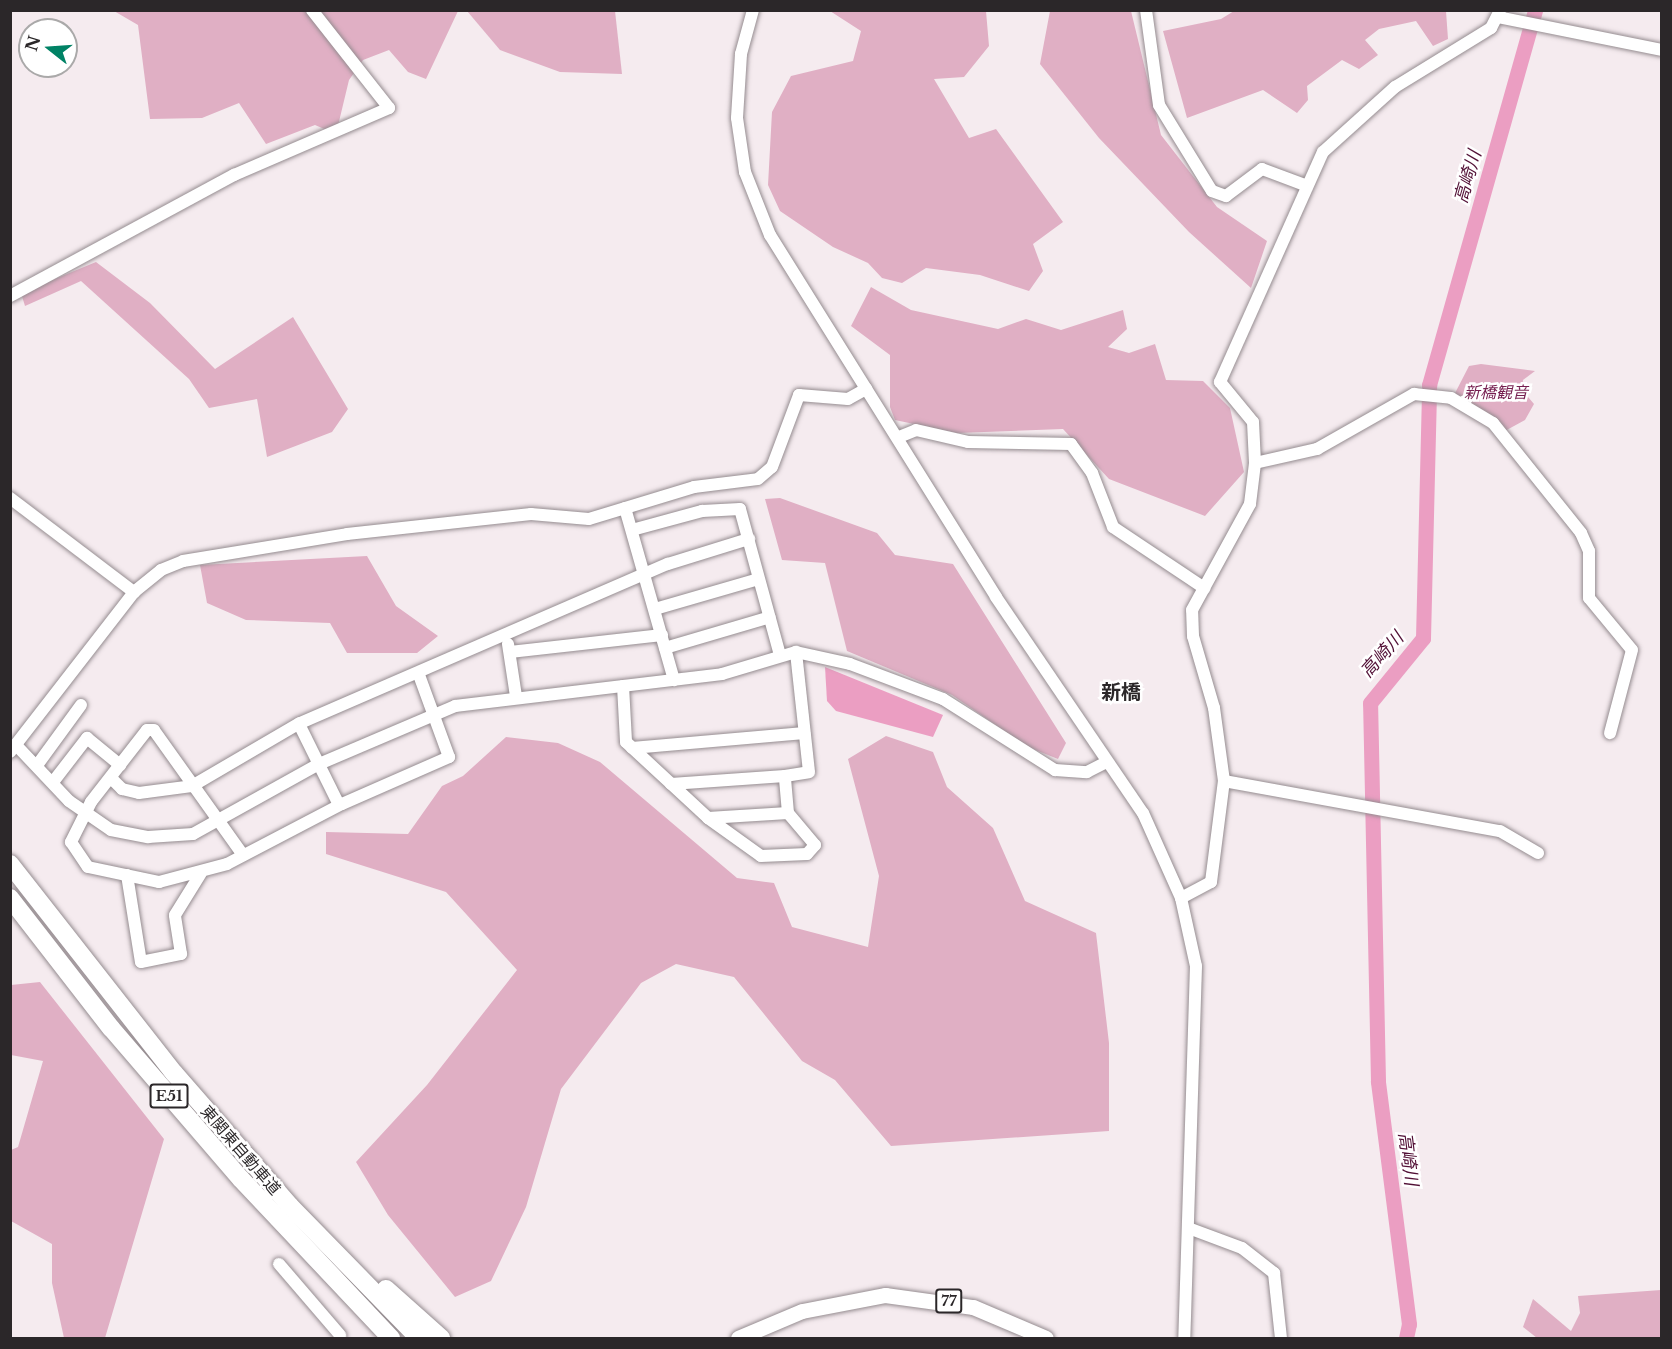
<!DOCTYPE html>
<meta charset="utf-8">
<style>
body{margin:0}
#map{position:relative;width:1672px;height:1349px;overflow:hidden;background:#f5ebef;font-family:"Libre Baskerville","Noto Sans JP",serif}
div>[style]{position:absolute}
.green>*{inset:0;background:#e0afc4}
.water>*{inset:0;background:#eb9ec2}
.river>*{height:15px;margin:-7.5px;padding:0 7.5px;transform-origin:7.5px;border-radius:7.5px;background:#eb9ec2}
.roads{filter:drop-shadow(0 0 2px #958c90) drop-shadow(0 0 2px #958c90)}
.minor>*{height:12px;margin:-6px;padding:0 6px;transform-origin:6px;border-radius:6px;background:#fff}
.major>*{height:15px;margin:-7.5px;padding:0 7.5px;transform-origin:7.5px;border-radius:7.5px;background:#fff}
.highway>*{height:18px;margin:-9px;padding:0 9px;transform-origin:9px;border-radius:9px;background:#fff}
span{translate:-50% -50%;white-space:nowrap;text-align:center;line-height:1.15;-webkit-text-stroke:5px #fff;paint-order:stroke}
.shield-label span{padding:2px 4px;background:#fff;border:2px solid;border-radius:4px;-webkit-text-stroke-width:0}
.shield-label{font-size:15px;color:#2b2729;font-weight:700}
.park-label{font-size:16px;color:#761f50;font-style:italic}
.street-label{font-size:16px;color:#2b2729}
.water-label{font-size:18px;color:#521036;font-style:italic}
.quarter-label{font-size:20px;color:#2b2729;font-weight:700}
.frame{position:absolute;inset:0;border:12px solid #2b2729;pointer-events:none}
.north{position:absolute;left:18px;top:18px;width:60px;height:60px;box-sizing:border-box;background:#fff;border:2px solid #aaa9a9;border-radius:50%;rotate:287deg;font-size:16px;font-weight:700;line-height:24px;text-align:center;color:#2b2729}
.north::after{content:'';display:block;margin:auto;width:21px;height:27px;background:#008265;clip-path:polygon(50% 0,100% 100%,50% 72%,0 100%)}
</style>
<div id="map">
<div class="green">
<div style="clip-path:polygon(114px 11px,458px 11px,426px 79px,408px 72px,389px 50px,363px 60px,349px 80px,336px 134px,315px 125px,266px 144px,239px 103px,202px 118px,150px 119px,138px 25px)"></div>
<div style="clip-path:polygon(467px 11px,615px 11px,622px 74px,560px 72px,500px 50px)"></div>
<div style="clip-path:polygon(830px 11px,986px 11px,989px 46px,964px 77px,934px 79px,969px 138px,996px 129px,1063px 222px,1033px 244px,1043px 271px,1029px 291px,980px 275px,926px 268px,902px 283px,882px 278px,868px 263px,833px 247px,780px 211px,768px 185px,772px 112px,791px 76px,853px 61px,861px 31px)"></div>
<div style="clip-path:polygon(1050px 11px,1131px 11px,1161px 135px,1217px 207px,1267px 241px,1251px 288px,1189px 232px,1099px 138px,1040px 64px)"></div>
<div style="clip-path:polygon(1446px 11px,1448px 39px,1433px 46px,1416px 21px,1379px 29px,1365px 40px,1378px 55px,1359px 69px,1342px 60px,1307px 86px,1308px 100px,1297px 113px,1263px 90px,1187px 118px,1163px 31px,1221px 19px,1234px 11px)"></div>
<div style="clip-path:polygon(96px 262px,150px 303px,215px 369px,293px 317px,348px 409px,332px 432px,267px 457px,257px 399px,209px 408px,189px 379px,81px 281px,25px 306px,21px 293px)"></div>
<div style="clip-path:polygon(871px 287px,911px 310px,998px 329px,1026px 319px,1061px 330px,1123px 310px,1127px 329px,1108px 347px,1129px 353px,1155px 344px,1166px 380px,1203px 381px,1230px 408px,1244px 472px,1205px 516px,1109px 479px,1063px 429px,957px 433px,895px 420px,890px 407px,890px 355px,851px 326px)"></div>
<div style="clip-path:polygon(1481px 364px,1535px 371px,1523px 380px,1522px 390px,1534px 404px,1525px 420px,1503px 432px,1453px 397px,1469px 366px)"></div>
<div style="clip-path:polygon(780px 498px,877px 533px,895px 555px,953px 564px,1066px 743px,1058px 759px,1028px 747px,952px 695px,847px 651px,825px 563px,782px 560px,765px 499px)"></div>
<div style="clip-path:polygon(367px 556px,396px 606px,438px 636px,417px 653px,347px 653px,330px 623px,246px 620px,207px 603px,200px 565px)"></div>
<div style="clip-path:polygon(886px 736px,933px 752px,947px 787px,993px 828px,1025px 901px,1096px 933px,1109px 1043px,1109px 1131px,891px 1146px,835px 1080px,802px 1061px,734px 977px,676px 964px,641px 983px,561px 1089px,526px 1207px,491px 1281px,455px 1297px,388px 1215px,356px 1162px,427px 1085px,517px 970px,446px 892px,326px 854px,326px 832px,408px 834px,442px 786px,463px 776px,506px 737px,558px 743px,600px 762px,737px 878px,774px 883px,792px 927px,868px 947px,879px 876px,848px 759px)"></div>
<div style="clip-path:polygon(40px 982px,164px 1139px,105px 1338px,64px 1338px,52px 1283px,52px 1244px,11px 1221px,11px 1150px,18px 1147px,43px 1061px,11px 1055px,11px 985px)"></div>
<div style="clip-path:polygon(1661px 1290px,1661px 1338px,1537px 1338px,1523px 1327px,1533px 1299px,1571px 1331px,1580px 1313px,1578px 1296px)"></div>
</div>
<div class="water">
<div style="clip-path:polygon(825px 667px,943px 715px,933px 737px,836px 711px,827px 701px)"></div>
</div>
<div class="river">
<div style="left:1406px;top:1338px;width:14px;rotate:-78deg"></div>
<div style="left:1409px;top:1324px;width:245px;rotate:-97.3deg"></div>
<div style="left:1378px;top:1081px;width:378px;rotate:-91.2deg"></div>
<div style="left:1370px;top:703px;width:84px;rotate:-50.8deg"></div>
<div style="left:1423px;top:638px;width:253px;rotate:-88.6deg"></div>
<div style="left:1429px;top:385px;width:390px;rotate:-74.2deg"></div>
</div>
<div class="roads">
<div class="minor">
<div style="left:753px;top:10px;width:46px;rotate:105.3deg"></div>
<div style="left:741px;top:54px;width:64px;rotate:93.6deg"></div>
<div style="left:737px;top:118px;width:55px;rotate:81.6deg"></div>
<div style="left:745px;top:172px;width:68px;rotate:68.4deg"></div>
<div style="left:770px;top:235px;width:427px;rotate:58deg"></div>
<div style="left:996px;top:597px;width:261px;rotate:55.8deg"></div>
<div style="left:1143px;top:813px;width:93px;rotate:65.9deg"></div>
<div style="left:1181px;top:898px;width:70px;rotate:77.6deg"></div>
<div style="left:1196px;top:966px;width:372px;rotate:91.8deg"></div>
<div style="left:1146px;top:10px;width:96px;rotate:82.2deg"></div>
<div style="left:1159px;top:105px;width:101px;rotate:58.4deg"></div>
<div style="left:1212px;top:191px;width:15px;rotate:20deg"></div>
<div style="left:1226px;top:196px;width:45px;rotate:-36.9deg"></div>
<div style="left:1262px;top:169px;width:46px;rotate:20.4deg"></div>
<div style="left:1498px;top:17px;width:167px;rotate:11.4deg"></div>
<div style="left:10px;top:296px;width:255px;rotate:-28.4deg"></div>
<div style="left:234px;top:175px;width:169px;rotate:-23.4deg"></div>
<div style="left:389px;top:108px;width:125px;rotate:-128.2deg"></div>
<div style="left:899px;top:437px;width:18px;rotate:-22deg"></div>
<div style="left:916px;top:430px;width:53px;rotate:13deg"></div>
<div style="left:968px;top:442px;width:103px;rotate:1.1deg"></div>
<div style="left:1071px;top:444px;width:36px;rotate:54deg"></div>
<div style="left:1092px;top:473px;width:58px;rotate:68.7deg"></div>
<div style="left:1113px;top:527px;width:110px;rotate:33.8deg"></div>
<div style="left:1255px;top:463px;width:64px;rotate:-12.7deg"></div>
<div style="left:1317px;top:449px;width:112px;rotate:-29.6deg"></div>
<div style="left:1414px;top:394px;width:37px;rotate:6deg"></div>
<div style="left:1451px;top:398px;width:49px;rotate:30.8deg"></div>
<div style="left:1493px;top:423px;width:141px;rotate:51.3deg"></div>
<div style="left:1581px;top:533px;width:20px;rotate:66deg"></div>
<div style="left:1589px;top:551px;width:47px;rotate:90deg"></div>
<div style="left:1589px;top:598px;width:67px;rotate:50.4deg"></div>
<div style="left:1632px;top:650px;width:86px;rotate:104.8deg"></div>
<div style="left:10px;top:498px;width:156px;rotate:37.2deg"></div>
<div style="left:625px;top:508px;width:179px;rotate:74.1deg"></div>
<div style="left:632px;top:530px;width:73px;rotate:-15.2deg"></div>
<div style="left:702px;top:511px;width:38px;rotate:-3deg"></div>
<div style="left:740px;top:509px;width:151px;rotate:74.7deg"></div>
<div style="left:655px;top:609px;width:107px;rotate:-16.2deg"></div>
<div style="left:508px;top:644px;width:53px;rotate:81.3deg"></div>
<div style="left:665px;top:648px;width:109px;rotate:-16.4deg"></div>
<div style="left:510px;top:652px;width:153px;rotate:-6.4deg"></div>
<div style="left:623px;top:686px;width:56px;rotate:86.9deg"></div>
<div style="left:626px;top:742px;width:112px;rotate:42.8deg"></div>
<div style="left:708px;top:818px;width:65px;rotate:35.6deg"></div>
<div style="left:761px;top:856px;width:46px;rotate:-2.5deg"></div>
<div style="left:807px;top:854px;width:12px;rotate:-48deg"></div>
<div style="left:815px;top:845px;width:42px;rotate:-130.2deg"></div>
<div style="left:788px;top:813px;width:37px;rotate:-95deg"></div>
<div style="left:785px;top:776px;width:24px;rotate:-9deg"></div>
<div style="left:809px;top:772px;width:121px;rotate:-96.2deg"></div>
<div style="left:299px;top:724px;width:90px;rotate:63.7deg"></div>
<div style="left:16px;top:745px;width:77px;rotate:46.6deg"></div>
<div style="left:69px;top:801px;width:51px;rotate:34.6deg"></div>
<div style="left:111px;top:830px;width:38px;rotate:11deg"></div>
<div style="left:148px;top:837px;width:45px;rotate:-3.8deg"></div>
<div style="left:193px;top:834px;width:142px;rotate:-29.1deg"></div>
<div style="left:317px;top:765px;width:150px;rotate:-23.1deg"></div>
<div style="left:455px;top:706px;width:269px;rotate:-6.8deg"></div>
<div style="left:722px;top:674px;width:77px;rotate:-16.6deg"></div>
<div style="left:796px;top:652px;width:55px;rotate:12.5deg"></div>
<div style="left:850px;top:664px;width:99px;rotate:20.6deg"></div>
<div style="left:943px;top:699px;width:133px;rotate:32.4deg"></div>
<div style="left:1055px;top:770px;width:32px;rotate:4deg"></div>
<div style="left:1087px;top:772px;width:22px;rotate:-27deg"></div>
<div style="left:632px;top:748px;width:173px;rotate:-5deg"></div>
<div style="left:10px;top:752px;width:202px;rotate:-52.2deg"></div>
<div style="left:134px;top:592px;width:35px;rotate:-39deg"></div>
<div style="left:161px;top:570px;width:24px;rotate:-22deg"></div>
<div style="left:183px;top:561px;width:166px;rotate:-9.3deg"></div>
<div style="left:347px;top:534px;width:185px;rotate:-6.2deg"></div>
<div style="left:531px;top:514px;width:58px;rotate:4.9deg"></div>
<div style="left:589px;top:519px;width:110px;rotate:-16.9deg"></div>
<div style="left:694px;top:487px;width:64px;rotate:-7.1deg"></div>
<div style="left:758px;top:479px;width:18px;rotate:-41deg"></div>
<div style="left:772px;top:467px;width:77px;rotate:-69.4deg"></div>
<div style="left:799px;top:395px;width:49px;rotate:4.7deg"></div>
<div style="left:848px;top:399px;width:21px;rotate:-29deg"></div>
<div style="left:38px;top:764px;width:73px;rotate:-53.9deg"></div>
<div style="left:111px;top:778px;width:16px;rotate:45deg"></div>
<div style="left:122px;top:789px;width:17px;rotate:13deg"></div>
<div style="left:139px;top:793px;width:53px;rotate:-7.5deg"></div>
<div style="left:192px;top:786px;width:125px;rotate:-30.3deg"></div>
<div style="left:300px;top:723px;width:401px;rotate:-23.4deg"></div>
<div style="left:668px;top:564px;width:85px;rotate:-17.2deg"></div>
<div style="left:1224px;top:781px;width:280px;rotate:10.3deg"></div>
<div style="left:1500px;top:831px;width:44px;rotate:30.1deg"></div>
<div style="left:53px;top:782px;width:56px;rotate:-52.3deg"></div>
<div style="left:87px;top:738px;width:43px;rotate:39.3deg"></div>
<div style="left:671px;top:784px;width:114px;rotate:-4deg"></div>
<div style="left:708px;top:818px;width:80px;rotate:-3.6deg"></div>
<div style="left:243px;top:855px;width:153px;rotate:-125.5deg"></div>
<div style="left:154px;top:730px;width:7px;rotate:180deg"></div>
<div style="left:147px;top:730px;width:91px;rotate:127.9deg"></div>
<div style="left:91px;top:802px;width:45px;rotate:116.6deg"></div>
<div style="left:71px;top:842px;width:30px;rotate:56deg"></div>
<div style="left:88px;top:867px;width:73px;rotate:11.9deg"></div>
<div style="left:159px;top:882px;width:70px;rotate:-14.8deg"></div>
<div style="left:227px;top:864px;width:130px;rotate:-27.6deg"></div>
<div style="left:342px;top:804px;width:117px;rotate:-23.7deg"></div>
<div style="left:449px;top:757px;width:87px;rotate:-110.1deg"></div>
<div style="left:127px;top:875px;width:88px;rotate:80.9deg"></div>
<div style="left:141px;top:962px;width:41px;rotate:-11.3deg"></div>
<div style="left:181px;top:954px;width:39px;rotate:-99deg"></div>
<div style="left:175px;top:915px;width:49px;rotate:-58.2deg"></div>
<div style="left:1181px;top:898px;width:34px;rotate:-28deg"></div>
<div style="left:1211px;top:882px;width:102px;rotate:-82.7deg"></div>
<div style="left:1224px;top:781px;width:74px;rotate:-97.8deg"></div>
<div style="left:1214px;top:708px;width:75px;rotate:-106.3deg"></div>
<div style="left:1193px;top:636px;width:26px;rotate:-92deg"></div>
<div style="left:1192px;top:610px;width:121px;rotate:-61.3deg"></div>
<div style="left:1250px;top:504px;width:41px;rotate:-83deg"></div>
<div style="left:1255px;top:463px;width:41px;rotate:-92.8deg"></div>
<div style="left:1253px;top:422px;width:52px;rotate:-129.5deg"></div>
<div style="left:1220px;top:382px;width:252px;rotate:-65.9deg"></div>
<div style="left:1323px;top:152px;width:97px;rotate:-42.1deg"></div>
<div style="left:1395px;top:87px;width:113px;rotate:-31.6deg"></div>
<div style="left:1491px;top:28px;width:20px;rotate:-63deg"></div>
<div style="left:1191px;top:1229px;width:54px;rotate:20.4deg"></div>
<div style="left:1242px;top:1248px;width:41px;rotate:38deg"></div>
<div style="left:1274px;top:1273px;width:65px;rotate:83.9deg"></div>
<div style="left:279px;top:1264px;width:94px;rotate:49.3deg"></div>
</div>
<div class="major">
<div style="left:738px;top:1338px;width:69px;rotate:-22.9deg"></div>
<div style="left:802px;top:1311px;width:85px;rotate:-10.9deg"></div>
<div style="left:885px;top:1295px;width:89px;rotate:7.8deg"></div>
<div style="left:973px;top:1307px;width:79px;rotate:23deg"></div>
</div>
<div class="highway">
<div style="left:10px;top:864px;width:266px;rotate:51.9deg"></div>
<div style="left:174px;top:1073px;width:176px;rotate:48.9deg"></div>
<div style="left:290px;top:1206px;width:185px;rotate:45.7deg"></div>
<div style="left:10px;top:898px;width:165px;rotate:52.2deg"></div>
<div style="left:111px;top:1028px;width:199px;rotate:49.3deg"></div>
<div style="left:241px;top:1179px;width:219px;rotate:46.7deg"></div>
<div style="left:386px;top:1289px;width:74px;rotate:41.7deg"></div>
</div>
</div>
<div class="shield-label">
<span style="left:169px;top:1096px">E51</span>
<span style="left:949px;top:1301px">77</span>
</div>
<div class="park-label">
<span style="left:1496px;top:392px">新橋観音</span>
</div>
<div class="street-label">
<span style="left:241px;top:1150px;rotate:49deg">東関東自動車道</span>
</div>
<div class="water-label">
<span style="left:1468px;top:177px;rotate:-74deg">高崎川</span>
<span style="left:1382px;top:655px;rotate:-48deg">高崎川</span>
<span style="left:1408px;top:1159px;rotate:83deg">高崎川</span>
</div>
<div class="quarter-label">
<span style="left:1121px;top:692px">新橋</span>
</div>
<div class="frame"></div>
<div class="north">N</div>
</div>
